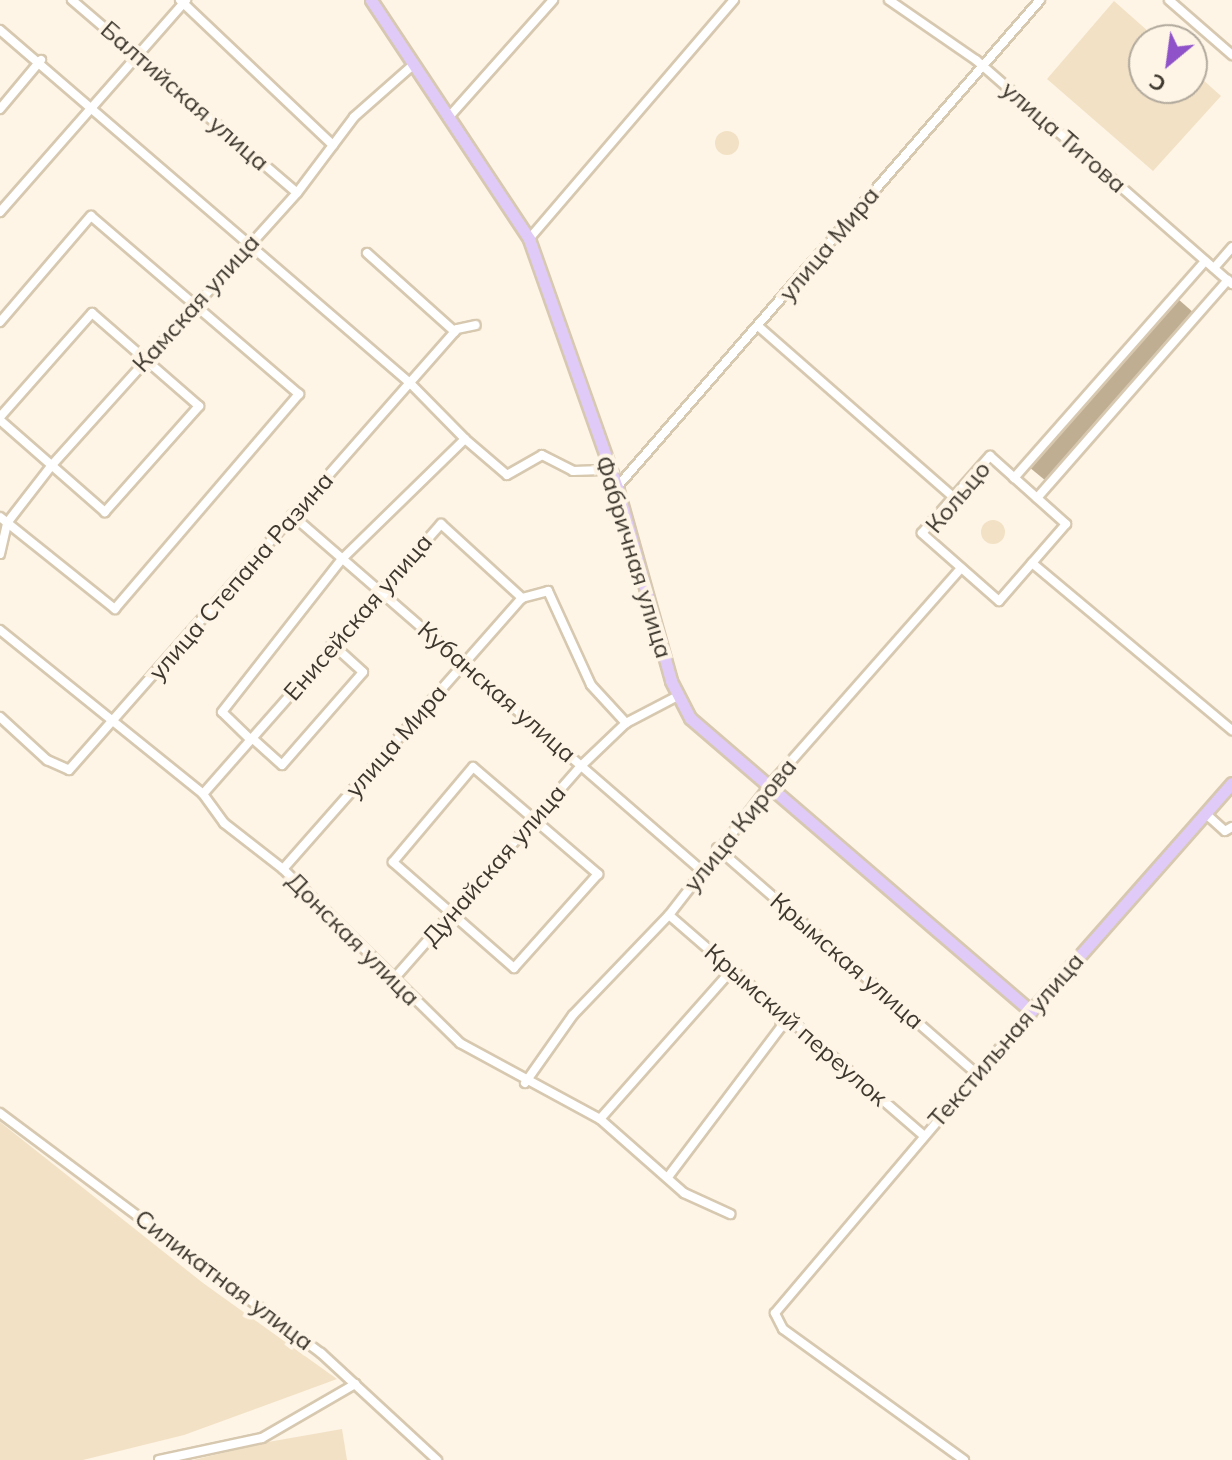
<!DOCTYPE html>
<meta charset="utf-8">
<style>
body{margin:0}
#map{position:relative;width:1232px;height:1460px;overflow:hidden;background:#fef5e6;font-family:Mulish,sans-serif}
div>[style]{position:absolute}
.green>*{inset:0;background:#f2e1c5}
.round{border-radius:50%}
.forest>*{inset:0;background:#c0ae92}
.roads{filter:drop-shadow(2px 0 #d7c8b0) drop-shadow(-2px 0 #d7c8b0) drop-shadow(0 2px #d7c8b0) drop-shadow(0 -2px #d7c8b0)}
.minor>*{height:8px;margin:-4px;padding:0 4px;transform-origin:4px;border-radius:4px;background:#fff}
.major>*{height:11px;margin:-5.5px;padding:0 5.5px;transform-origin:5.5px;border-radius:5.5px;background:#dfcaf8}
span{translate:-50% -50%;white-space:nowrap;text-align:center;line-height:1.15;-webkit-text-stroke:8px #fef5e6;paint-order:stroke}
.street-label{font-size:24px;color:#3d372d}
.north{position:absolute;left:1128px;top:24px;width:80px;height:80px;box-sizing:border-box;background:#fef5e6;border:2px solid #b1a99c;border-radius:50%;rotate:209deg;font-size:22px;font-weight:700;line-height:32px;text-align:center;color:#3d372d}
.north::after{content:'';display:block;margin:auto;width:28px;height:36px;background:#8f52c9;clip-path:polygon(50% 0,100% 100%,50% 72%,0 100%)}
</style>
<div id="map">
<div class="green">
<div style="clip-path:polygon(1114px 1px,1158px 40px,1144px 40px,1144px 88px,1192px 88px,1192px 70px,1221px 96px,1153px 171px,1047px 79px)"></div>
<div class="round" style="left:715px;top:131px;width:24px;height:24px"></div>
<div class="round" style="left:981px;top:520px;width:24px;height:24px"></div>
<div style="clip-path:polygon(0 1122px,203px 1283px,337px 1379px,184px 1435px,83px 1460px,0 1460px)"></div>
<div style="clip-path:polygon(342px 1429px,347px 1460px,193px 1460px,268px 1442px)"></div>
</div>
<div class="forest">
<div style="clip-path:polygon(1178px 299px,1194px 313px,1046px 481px,1029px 467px)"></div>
</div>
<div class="roads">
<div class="minor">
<div style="left:72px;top:0;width:296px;rotate:40.6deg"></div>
<div style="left:180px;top:0;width:211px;rotate:43.5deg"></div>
<div style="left:889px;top:0;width:106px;rotate:34.6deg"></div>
<div style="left:976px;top:60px;width:340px;rotate:41.2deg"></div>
<div style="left:1169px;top:0;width:84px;rotate:41.1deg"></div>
<div style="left:0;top:30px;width:541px;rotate:40.73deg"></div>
<div style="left:410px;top:383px;width:78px;rotate:45.5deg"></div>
<div style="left:0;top:109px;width:64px;rotate:-50.1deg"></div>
<div style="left:448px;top:118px;width:158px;rotate:-48.3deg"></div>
<div style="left:0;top:212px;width:282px;rotate:-48.7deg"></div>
<div style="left:529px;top:239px;width:315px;rotate:-49.4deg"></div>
<div style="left:367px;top:253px;width:118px;rotate:41.9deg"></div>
<div style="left:1214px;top:268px;width:28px;rotate:-49deg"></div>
<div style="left:0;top:322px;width:140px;rotate:-49.4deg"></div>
<div style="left:91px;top:216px;width:274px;rotate:40.6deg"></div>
<div style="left:299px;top:394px;width:283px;rotate:130.6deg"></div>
<div style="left:115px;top:609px;width:147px;rotate:-141.3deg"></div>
<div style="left:759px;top:327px;width:258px;rotate:41.2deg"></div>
<div style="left:0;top:417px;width:139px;rotate:-48.5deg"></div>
<div style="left:92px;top:313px;width:142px;rotate:41deg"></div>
<div style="left:199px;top:406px;width:142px;rotate:131.6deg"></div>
<div style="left:105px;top:512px;width:140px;rotate:-138.8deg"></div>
<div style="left:990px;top:456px;width:102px;rotate:41.8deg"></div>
<div style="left:1066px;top:524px;width:102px;rotate:131deg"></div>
<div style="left:999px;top:601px;width:103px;rotate:-138.6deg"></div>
<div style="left:922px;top:533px;width:103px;rotate:-48.6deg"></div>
<div style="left:1014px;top:478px;width:289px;rotate:-48.6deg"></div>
<div style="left:617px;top:487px;width:645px;rotate:-49.02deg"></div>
<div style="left:1037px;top:498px;width:290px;rotate:-48.8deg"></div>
<div style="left:292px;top:515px;width:542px;rotate:40.96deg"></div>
<div style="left:0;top:554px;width:32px;rotate:-77deg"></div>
<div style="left:7px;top:523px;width:73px;rotate:-52.2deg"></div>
<div style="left:52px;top:465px;width:366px;rotate:-48deg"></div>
<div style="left:297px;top:193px;width:95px;rotate:-53.1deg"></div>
<div style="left:354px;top:117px;width:79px;rotate:-41.4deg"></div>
<div style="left:1032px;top:563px;width:261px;rotate:39.9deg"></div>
<div style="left:0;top:630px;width:261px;rotate:38.9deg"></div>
<div style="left:203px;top:794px;width:36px;rotate:54deg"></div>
<div style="left:224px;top:823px;width:75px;rotate:37.9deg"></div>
<div style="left:283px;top:869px;width:248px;rotate:44.5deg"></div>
<div style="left:460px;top:1043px;width:159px;rotate:28.5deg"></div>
<div style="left:600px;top:1119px;width:112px;rotate:41.4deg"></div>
<div style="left:684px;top:1193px;width:51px;rotate:24.5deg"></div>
<div style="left:0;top:717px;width:64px;rotate:42.5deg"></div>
<div style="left:47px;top:760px;width:24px;rotate:24deg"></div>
<div style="left:69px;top:770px;width:587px;rotate:-48.66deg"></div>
<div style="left:457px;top:329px;width:19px;rotate:-12deg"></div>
<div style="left:252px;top:738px;width:40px;rotate:42deg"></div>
<div style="left:282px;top:765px;width:123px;rotate:-48.9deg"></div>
<div style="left:363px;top:672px;width:42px;rotate:-137.9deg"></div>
<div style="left:251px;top:740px;width:40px;rotate:-136deg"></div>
<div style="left:222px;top:712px;width:194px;rotate:-51.9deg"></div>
<div style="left:342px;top:559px;width:172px;rotate:-44.3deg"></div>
<div style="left:465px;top:439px;width:55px;rotate:40.6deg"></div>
<div style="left:507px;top:475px;width:40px;rotate:-29.7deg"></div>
<div style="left:542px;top:455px;width:35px;rotate:27deg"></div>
<div style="left:573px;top:471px;width:37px;rotate:-2deg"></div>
<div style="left:473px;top:767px;width:165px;rotate:40.6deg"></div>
<div style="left:598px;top:874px;width:126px;rotate:131.8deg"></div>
<div style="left:514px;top:968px;width:161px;rotate:-138.8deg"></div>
<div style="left:393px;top:862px;width:124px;rotate:-49.9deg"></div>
<div style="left:203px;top:794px;width:360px;rotate:-48.6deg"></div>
<div style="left:441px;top:524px;width:110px;rotate:42.4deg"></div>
<div style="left:1206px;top:814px;width:25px;rotate:42deg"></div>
<div style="left:1225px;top:831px;width:8px;rotate:-30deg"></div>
<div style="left:717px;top:848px;width:344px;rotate:41deg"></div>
<div style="left:283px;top:869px;width:361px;rotate:-48.6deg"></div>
<div style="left:522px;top:598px;width:27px;rotate:-15deg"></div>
<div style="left:548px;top:591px;width:103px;rotate:65.4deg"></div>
<div style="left:591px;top:685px;width:52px;rotate:47.4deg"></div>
<div style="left:669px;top:915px;width:337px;rotate:40.9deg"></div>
<div style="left:392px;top:981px;width:286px;rotate:-48.7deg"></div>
<div style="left:581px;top:766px;width:62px;rotate:-43.7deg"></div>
<div style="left:626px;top:723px;width:56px;rotate:-27.5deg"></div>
<div style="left:525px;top:1083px;width:83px;rotate:-54.8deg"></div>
<div style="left:573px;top:1015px;width:139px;rotate:-46.2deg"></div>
<div style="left:669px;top:915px;width:165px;rotate:-52.2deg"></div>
<div style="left:770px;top:785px;width:289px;rotate:-48.6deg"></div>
<div style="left:0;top:1113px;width:401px;rotate:36.8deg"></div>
<div style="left:321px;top:1353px;width:158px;rotate:42.7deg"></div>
<div style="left:600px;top:1119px;width:199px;rotate:-48.5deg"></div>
<div style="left:668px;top:1177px;width:188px;rotate:-53deg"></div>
<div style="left:781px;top:1027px;width:15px;rotate:-94deg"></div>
<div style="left:159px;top:1460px;width:105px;rotate:-12.1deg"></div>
<div style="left:262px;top:1438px;width:108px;rotate:-30.1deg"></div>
<div style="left:964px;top:1460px;width:223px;rotate:-144.1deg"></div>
<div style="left:783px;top:1329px;width:18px;rotate:-117deg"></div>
<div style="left:775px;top:1313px;width:396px;rotate:-49.7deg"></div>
</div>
<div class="major">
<div style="left:371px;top:0;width:287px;rotate:56.5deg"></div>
<div style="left:529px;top:239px;width:263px;rotate:70.5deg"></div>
<div style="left:617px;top:487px;width:201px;rotate:74.4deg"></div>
<div style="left:671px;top:681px;width:42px;rotate:62.8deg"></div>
<div style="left:690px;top:718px;width:450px;rotate:40.7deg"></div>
<div style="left:1031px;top:1011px;width:304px;rotate:-48.6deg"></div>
</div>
</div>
<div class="street-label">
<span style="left:185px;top:96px;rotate:41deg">Балтийская улица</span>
<span style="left:1064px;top:137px;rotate:41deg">улица Титова</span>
<span style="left:829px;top:244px;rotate:-50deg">улица Мира</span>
<span style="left:196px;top:303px;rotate:-48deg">Камская улица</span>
<span style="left:958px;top:497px;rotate:-50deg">Кольцо</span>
<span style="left:634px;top:557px;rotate:73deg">Фабричная улица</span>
<span style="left:241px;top:576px;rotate:-49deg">улица Степана Разина</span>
<span style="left:358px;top:617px;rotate:-49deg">Енисейская улица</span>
<span style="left:497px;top:692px;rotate:41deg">Кубанская улица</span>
<span style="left:396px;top:741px;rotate:-49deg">улица Мира</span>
<span style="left:740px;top:825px;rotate:-51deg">улица Кирова</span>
<span style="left:494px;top:865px;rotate:-49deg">Дунайская улица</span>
<span style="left:353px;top:939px;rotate:45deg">Донская улица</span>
<span style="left:847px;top:961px;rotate:41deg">Крымская улица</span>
<span style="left:796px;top:1025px;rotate:41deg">Крымский переулок</span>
<span style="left:1006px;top:1040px;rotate:-49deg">Текстильная улица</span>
<span style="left:224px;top:1280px;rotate:37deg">Силикатная улица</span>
</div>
<div class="north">С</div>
</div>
